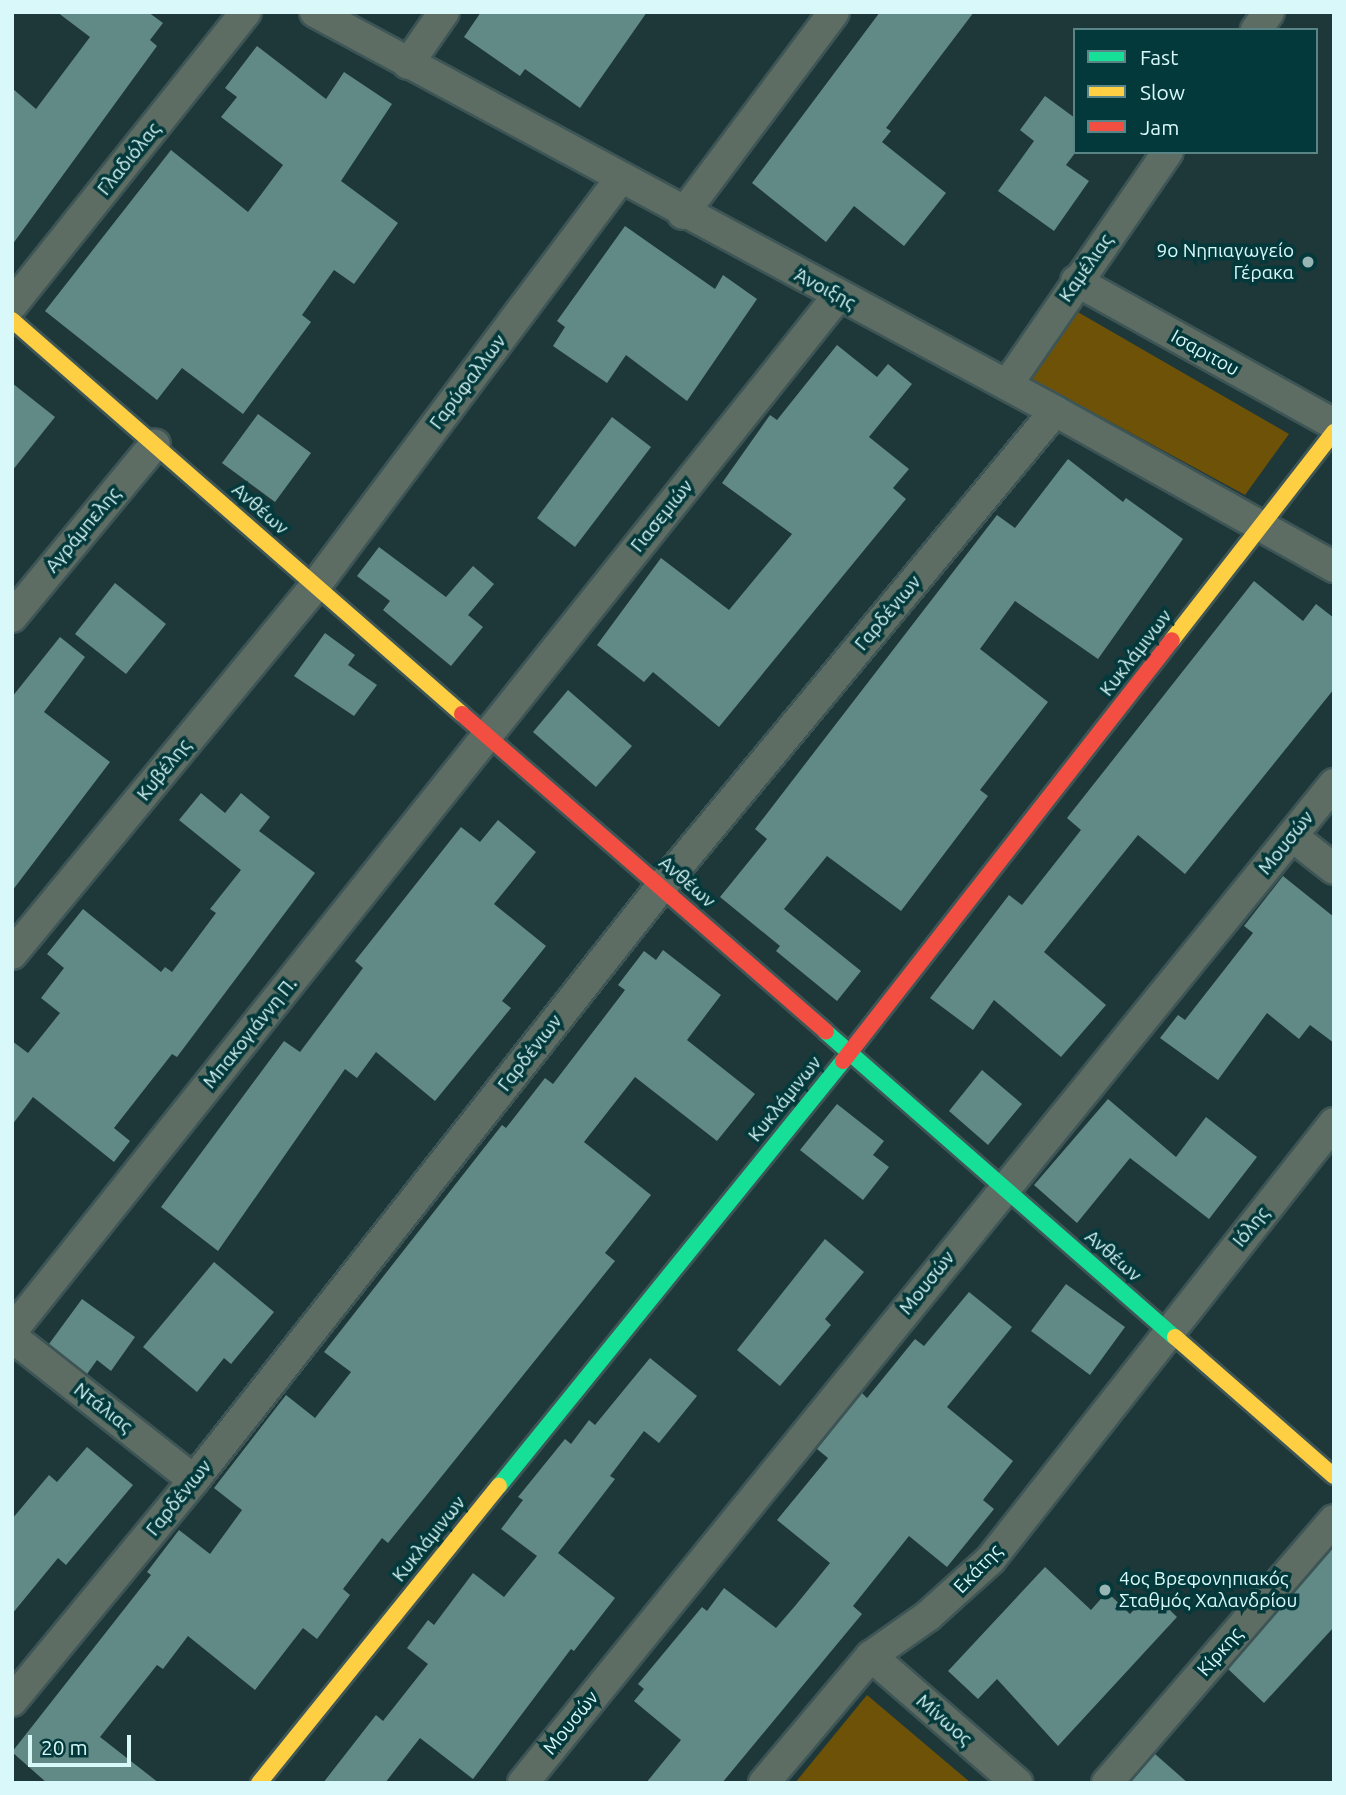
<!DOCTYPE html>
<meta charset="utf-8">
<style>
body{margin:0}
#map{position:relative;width:1346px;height:1795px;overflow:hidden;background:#1e383a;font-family:Ubuntu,sans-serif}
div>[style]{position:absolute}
.green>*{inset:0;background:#6e5208}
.building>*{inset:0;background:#618985}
.roads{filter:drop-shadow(2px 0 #3e5556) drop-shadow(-2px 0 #3e5556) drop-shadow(0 2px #3e5556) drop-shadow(0 -2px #3e5556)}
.street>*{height:30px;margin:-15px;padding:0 15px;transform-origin:15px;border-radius:15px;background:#5d6d63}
.fast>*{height:16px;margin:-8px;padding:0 8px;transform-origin:8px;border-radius:8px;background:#16e098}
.slow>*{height:16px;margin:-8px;padding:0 8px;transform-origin:8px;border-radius:8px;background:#ffcf43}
.jam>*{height:16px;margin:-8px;padding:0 8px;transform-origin:8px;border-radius:8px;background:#f24e42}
.dots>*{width:19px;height:19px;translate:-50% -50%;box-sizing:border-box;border:4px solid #03393b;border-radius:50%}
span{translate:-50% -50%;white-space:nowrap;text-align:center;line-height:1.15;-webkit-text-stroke:7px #03393b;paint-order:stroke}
.street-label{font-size:19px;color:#d9f8f9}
.poi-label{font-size:19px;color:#d9f8f9}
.right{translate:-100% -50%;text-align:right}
.left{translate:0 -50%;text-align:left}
.frame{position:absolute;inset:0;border:14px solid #d9f8f9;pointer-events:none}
.legend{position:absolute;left:1073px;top:28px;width:245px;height:126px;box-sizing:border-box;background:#03393b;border:2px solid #598587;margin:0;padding:9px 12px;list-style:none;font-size:21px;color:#d9f8f9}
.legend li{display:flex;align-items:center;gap:14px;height:35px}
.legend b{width:35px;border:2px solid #598587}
.scale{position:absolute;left:28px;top:1735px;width:103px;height:32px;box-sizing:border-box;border:4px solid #d9f8f9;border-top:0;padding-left:9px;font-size:21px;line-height:24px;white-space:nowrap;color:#d9f8f9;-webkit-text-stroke:5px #03393b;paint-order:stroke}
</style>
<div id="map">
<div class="green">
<div style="clip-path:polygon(1076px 311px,1289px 434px,1245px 495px,1028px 377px)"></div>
<div style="clip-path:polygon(867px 1695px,971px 1783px,795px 1783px)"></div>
</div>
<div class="building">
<div style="clip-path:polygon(57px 12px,148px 12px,163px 23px,150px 40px,157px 46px,12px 245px,12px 88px,36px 109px,90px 37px)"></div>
<div style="clip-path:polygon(481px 12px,647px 12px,580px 108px,525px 69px,520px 76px,464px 37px)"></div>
<div style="clip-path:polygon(880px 12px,974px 12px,886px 128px,891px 131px,882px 142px,946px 193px,904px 246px,854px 206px,826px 242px,752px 183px)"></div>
<div style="clip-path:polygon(257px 46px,326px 99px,344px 72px,392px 104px,341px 181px,398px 223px,354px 284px,334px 270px,302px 315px,311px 322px,243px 414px,182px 368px,157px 400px,45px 311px,171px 150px,248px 212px,283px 165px,221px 117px,237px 97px,225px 88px)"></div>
<div style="clip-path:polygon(1045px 96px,1075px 118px,1075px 153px,1066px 165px,1089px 181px,1054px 231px,998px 191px,1034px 141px,1020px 130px)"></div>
<div style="clip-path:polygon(625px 226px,715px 289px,723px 275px,757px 299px,687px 401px,626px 355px,607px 383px,553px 346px,565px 327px,557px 321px)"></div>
<div style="clip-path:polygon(837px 345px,877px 377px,888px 364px,912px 384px,869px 437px,909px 469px,893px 488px,906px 499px,719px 727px,653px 672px,644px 682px,597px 645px,661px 558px,729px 610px,792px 534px,722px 483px,770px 415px,777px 420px)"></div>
<div style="clip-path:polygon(12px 383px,55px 417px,12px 471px)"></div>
<div style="clip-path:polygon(258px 414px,311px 453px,275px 502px,222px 463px)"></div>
<div style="clip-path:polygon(612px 417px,651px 447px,575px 547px,537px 518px)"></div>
<div style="clip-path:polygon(1068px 459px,1123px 502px,1126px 498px,1183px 539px,1098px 659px,1015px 601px,980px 649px,1048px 702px,980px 790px,988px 796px,901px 911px,827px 856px,784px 909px,861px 971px,837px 1001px,776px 951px,780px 946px,720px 897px,767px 839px,755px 829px,997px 515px,1015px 528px)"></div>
<div style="clip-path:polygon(379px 547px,446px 597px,473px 566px,494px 584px,468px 615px,483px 627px,451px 666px,383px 610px,390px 601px,357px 576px)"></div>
<div style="clip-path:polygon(1254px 581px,1303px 621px,1316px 604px,1334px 618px,1334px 689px,1185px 874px,1138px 835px,1044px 952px,1106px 1005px,1061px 1057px,994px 1000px,973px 1030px,930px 998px,1009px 895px,1022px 905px,1081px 830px,1067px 818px)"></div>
<div style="clip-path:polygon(115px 583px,166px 624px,126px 674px,75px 634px)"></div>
<div style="clip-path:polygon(325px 633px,355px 655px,348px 665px,377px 685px,354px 716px,294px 676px)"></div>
<div style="clip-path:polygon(60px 637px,85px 657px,44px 712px,110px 762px,12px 891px,12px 697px)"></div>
<div style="clip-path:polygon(568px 690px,632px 746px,596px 787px,533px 732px)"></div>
<div style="clip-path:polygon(201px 793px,225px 813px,241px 793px,270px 817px,259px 831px,315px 873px,177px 1057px,172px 1054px,114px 1128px,130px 1141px,114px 1162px,33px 1097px,12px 1125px,12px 1041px,28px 1053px,60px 1013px,41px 998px,64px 968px,47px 954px,83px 909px,161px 972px,165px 967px,172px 972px,216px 913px,210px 909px,241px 870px,179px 820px)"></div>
<div style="clip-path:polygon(498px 820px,536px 852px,494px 904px,546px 946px,502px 1001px,511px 1008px,435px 1101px,376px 1052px,357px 1078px,345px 1069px,218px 1251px,161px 1207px,284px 1041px,300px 1052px,363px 968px,355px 961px,461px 827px,480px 842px)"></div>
<div style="clip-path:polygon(1283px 876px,1334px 917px,1334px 1043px,1310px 1025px,1299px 1039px,1267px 1013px,1218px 1080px,1160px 1038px,1178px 1015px,1185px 1020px,1253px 933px,1244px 926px)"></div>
<div style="clip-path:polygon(663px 950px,721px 995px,687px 1040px,755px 1094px,717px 1141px,635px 1077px,584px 1142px,651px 1195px,605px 1253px,615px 1261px,388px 1543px,382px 1538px,343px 1589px,350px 1595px,317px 1639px,303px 1628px,255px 1690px,188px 1636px,163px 1669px,157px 1665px,100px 1737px,159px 1783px,47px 1783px,12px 1752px,151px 1575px,147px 1572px,179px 1530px,210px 1554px,242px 1510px,214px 1488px,286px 1395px,315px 1418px,351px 1372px,324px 1352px,502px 1125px,506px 1128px,545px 1078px,553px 1084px,625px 990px,618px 985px,644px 951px,656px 960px)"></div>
<div style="clip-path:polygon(982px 1070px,1022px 1104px,988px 1145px,949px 1111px)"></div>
<div style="clip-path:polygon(1108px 1099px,1176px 1157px,1206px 1117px,1257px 1157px,1209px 1219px,1130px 1158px,1077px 1223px,1034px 1185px)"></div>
<div style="clip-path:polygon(837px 1104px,884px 1141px,873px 1155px,889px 1167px,863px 1200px,800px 1150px)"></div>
<div style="clip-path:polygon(825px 1239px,864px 1272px,825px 1319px,831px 1325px,780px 1386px,737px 1350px)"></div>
<div style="clip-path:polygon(214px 1262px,274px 1312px,231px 1364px,224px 1358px,197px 1392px,143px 1347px)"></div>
<div style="clip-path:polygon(1066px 1284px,1125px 1327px,1090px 1375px,1031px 1331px)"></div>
<div style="clip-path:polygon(969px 1292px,1012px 1327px,947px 1407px,1013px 1461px,983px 1500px,994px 1509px,947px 1567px,909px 1536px,853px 1606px,862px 1614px,722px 1783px,646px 1783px,681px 1740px,634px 1701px,644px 1689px,638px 1684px,702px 1607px,707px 1611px,724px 1588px,776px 1628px,795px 1606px,830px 1563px,777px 1520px,828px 1458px,817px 1449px,862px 1393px,867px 1398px,915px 1339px,924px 1346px)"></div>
<div style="clip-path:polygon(82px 1299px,135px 1337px,111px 1371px,97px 1360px,87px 1374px,49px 1344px)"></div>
<div style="clip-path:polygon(650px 1358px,697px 1396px,659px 1443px,644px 1431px,610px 1476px,615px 1479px,558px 1553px,615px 1598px,574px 1651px,571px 1649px,473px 1779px,420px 1738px,385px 1783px,323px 1783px,376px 1715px,383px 1721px,428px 1664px,407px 1648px,428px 1620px,434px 1625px,473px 1573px,504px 1597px,537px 1556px,501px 1529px,523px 1500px,518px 1497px,565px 1439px,571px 1444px,589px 1420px,595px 1425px)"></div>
<div style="clip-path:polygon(87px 1447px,133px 1485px,66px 1565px,58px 1558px,12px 1614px,12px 1519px,49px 1475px,57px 1482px)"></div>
<div style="clip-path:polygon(1334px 1547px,1334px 1627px,1264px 1703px,1228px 1669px)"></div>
<div style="clip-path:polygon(1045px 1567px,1091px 1610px,1107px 1592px,1130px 1614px,1151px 1592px,1177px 1617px,1058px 1746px,997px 1679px,978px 1699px,948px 1671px)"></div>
<div style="clip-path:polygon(1155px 1754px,1188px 1783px,1130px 1783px)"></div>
</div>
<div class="roads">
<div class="street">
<div style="left:315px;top:12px;width:841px;rotate:28.33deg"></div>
<div style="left:1055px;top:411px;width:320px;rotate:29.2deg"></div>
<div style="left:1256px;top:30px;width:22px;rotate:-54deg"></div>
<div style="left:408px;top:64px;width:63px;rotate:-55.3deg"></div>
<div style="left:683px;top:214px;width:252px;rotate:-53.2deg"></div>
<div style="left:1076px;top:281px;width:295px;rotate:29deg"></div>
<div style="left:12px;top:305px;width:375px;rotate:-51.4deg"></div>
<div style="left:1007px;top:385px;width:283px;rotate:-55.4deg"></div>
<div style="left:12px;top:617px;width:224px;rotate:-50.4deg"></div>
<div style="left:1292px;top:836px;width:53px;rotate:38.2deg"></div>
<div style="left:12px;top:954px;width:478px;rotate:-50.5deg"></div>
<div style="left:316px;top:585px;width:507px;rotate:-53.18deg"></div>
<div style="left:12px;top:1331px;width:1324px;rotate:-51.41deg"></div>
<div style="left:12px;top:1337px;width:231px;rotate:38.2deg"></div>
<div style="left:871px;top:1656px;width:194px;rotate:41deg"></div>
<div style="left:12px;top:1701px;width:286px;rotate:-50.5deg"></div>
<div style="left:194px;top:1480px;width:755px;rotate:-51.78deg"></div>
<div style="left:661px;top:887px;width:618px;rotate:-50.38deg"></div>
<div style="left:523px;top:1783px;width:1287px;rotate:-50.93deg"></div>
<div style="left:764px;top:1783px;width:166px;rotate:-49.9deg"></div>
<div style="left:871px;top:1656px;width:70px;rotate:-35.1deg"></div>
<div style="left:928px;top:1616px;width:85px;rotate:-42.1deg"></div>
<div style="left:991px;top:1559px;width:555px;rotate:-51.81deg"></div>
<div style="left:1107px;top:1783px;width:347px;rotate:-49.2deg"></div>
</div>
<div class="fast">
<div style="left:826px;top:1032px;width:463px;rotate:41.2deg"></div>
<div style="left:499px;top:1486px;width:547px;rotate:-51.01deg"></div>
</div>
<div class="slow">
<div style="left:12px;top:320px;width:598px;rotate:41.2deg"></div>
<div style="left:1172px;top:640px;width:264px;rotate:-52.1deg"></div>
<div style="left:1175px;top:1337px;width:211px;rotate:41.2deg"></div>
<div style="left:259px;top:1783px;width:382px;rotate:-51.1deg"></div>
</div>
<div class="jam">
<div style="left:462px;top:714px;width:483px;rotate:41.1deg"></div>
<div style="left:843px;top:1061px;width:534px;rotate:-51.99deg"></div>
</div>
</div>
<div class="dots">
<div style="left:1308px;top:262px;background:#98b5b6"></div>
<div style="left:1105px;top:1590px;background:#98b5b6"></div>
</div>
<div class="street-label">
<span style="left:129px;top:159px;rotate:-51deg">Γλαδιόλας</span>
<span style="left:1086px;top:268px;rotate:-55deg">Καμέλιας</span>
<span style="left:825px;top:289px;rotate:28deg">Άνοιξης</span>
<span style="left:1205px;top:353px;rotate:29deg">Ισαριτου</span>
<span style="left:468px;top:382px;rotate:-53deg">Γαρύφαλλων</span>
<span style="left:260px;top:509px;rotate:41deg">Ανθέων</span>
<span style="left:662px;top:516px;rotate:-51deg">Γιασεμιών</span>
<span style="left:83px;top:530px;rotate:-50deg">Αγράμπελης</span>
<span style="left:888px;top:613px;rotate:-50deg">Γαρδένιων</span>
<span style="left:1136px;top:653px;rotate:-52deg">Κυκλάμινων</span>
<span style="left:164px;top:770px;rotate:-51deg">Κυβέλης</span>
<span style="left:1286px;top:843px;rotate:-51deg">Μουσών</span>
<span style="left:687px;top:882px;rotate:41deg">Ανθέων</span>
<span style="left:250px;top:1033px;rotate:-51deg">Μπακογιάννη Π.</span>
<span style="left:530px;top:1053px;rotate:-52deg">Γαρδένιων</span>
<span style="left:785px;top:1099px;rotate:-51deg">Κυκλάμινων</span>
<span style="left:1251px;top:1227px;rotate:-51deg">Ιόλης</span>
<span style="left:1113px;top:1256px;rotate:41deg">Ανθέων</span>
<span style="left:927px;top:1283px;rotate:-51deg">Μουσών</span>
<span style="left:103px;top:1408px;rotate:38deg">Ντάλιας</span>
<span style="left:179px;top:1498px;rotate:-51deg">Γαρδένιων</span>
<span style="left:429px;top:1539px;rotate:-51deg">Κυκλάμινων</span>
<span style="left:978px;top:1569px;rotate:-46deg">Εκάτης</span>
<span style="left:1220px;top:1652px;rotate:-49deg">Κίρκης</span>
<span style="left:944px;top:1720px;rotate:41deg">Μίνωος</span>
<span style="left:571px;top:1723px;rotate:-51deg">Μουσών</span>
</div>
<div class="poi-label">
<span class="right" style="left:1294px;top:262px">9ο Νηπιαγωγείο<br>Γέρακα</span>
<span class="left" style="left:1119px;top:1590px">4ος Βρεφονηπιακός<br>Σταθμός Χαλανδρίου</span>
</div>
<div class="frame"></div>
<ul class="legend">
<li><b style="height:9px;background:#16e098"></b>Fast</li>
<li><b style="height:9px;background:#ffcf43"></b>Slow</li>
<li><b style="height:9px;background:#f24e42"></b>Jam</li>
</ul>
<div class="scale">20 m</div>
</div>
